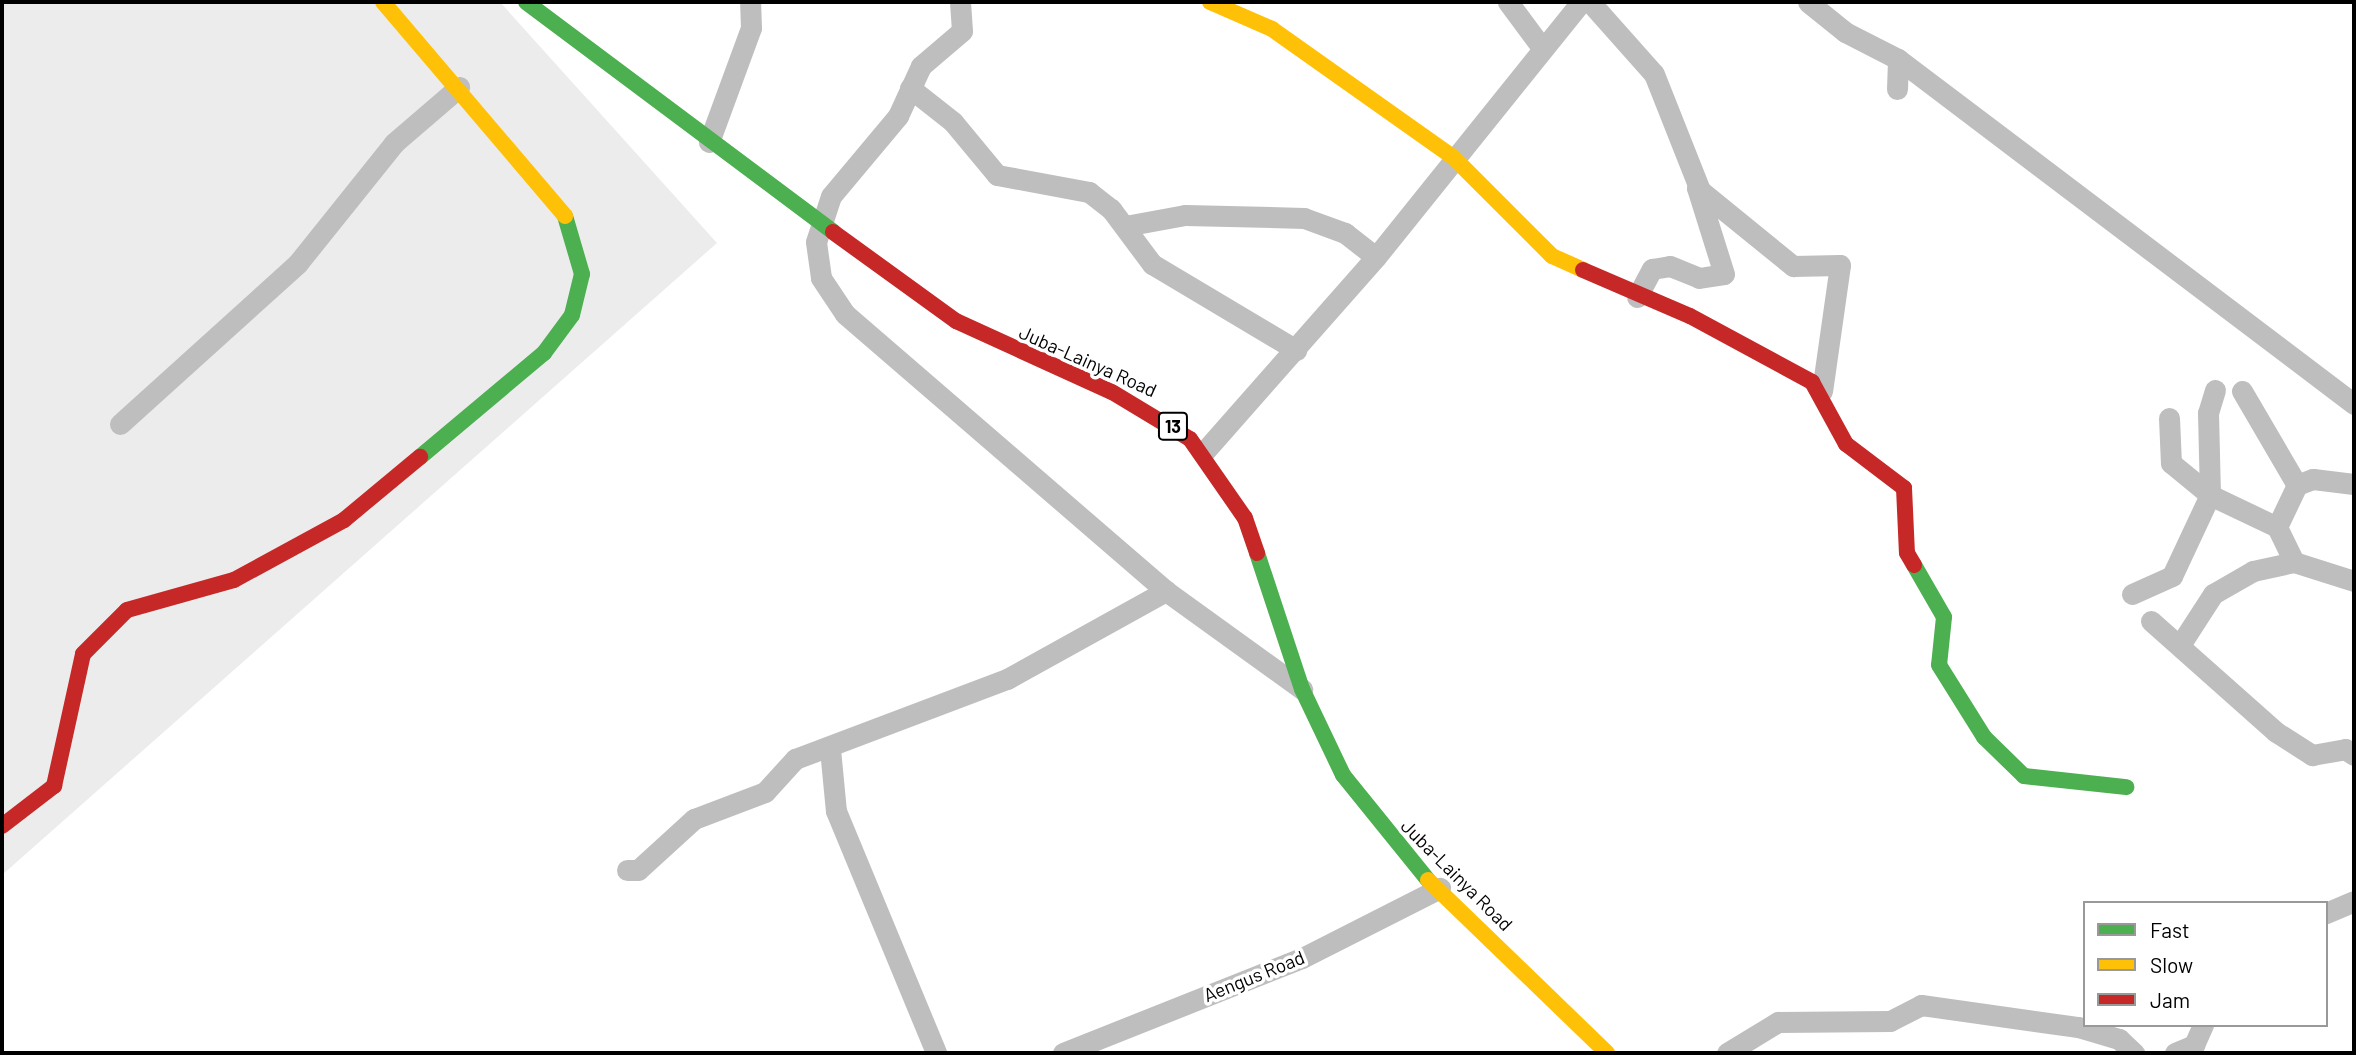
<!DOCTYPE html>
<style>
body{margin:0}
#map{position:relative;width:2356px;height:1055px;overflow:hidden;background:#fff;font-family:Barlow,sans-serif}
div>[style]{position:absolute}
.green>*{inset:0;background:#ececec}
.street>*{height:21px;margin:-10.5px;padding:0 10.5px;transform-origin:10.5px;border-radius:10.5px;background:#bebebe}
.fast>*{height:16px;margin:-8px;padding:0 8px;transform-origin:8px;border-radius:8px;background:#4caf50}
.slow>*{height:16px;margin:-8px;padding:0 8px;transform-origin:8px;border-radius:8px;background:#ffc107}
.jam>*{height:16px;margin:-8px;padding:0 8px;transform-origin:8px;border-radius:8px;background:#c62828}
span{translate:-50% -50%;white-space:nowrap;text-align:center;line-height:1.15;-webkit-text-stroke:7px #fff;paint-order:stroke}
.shield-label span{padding:2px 5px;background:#fff;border:2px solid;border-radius:5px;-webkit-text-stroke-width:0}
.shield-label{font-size:18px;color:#000;font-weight:700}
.street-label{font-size:19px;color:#000}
.frame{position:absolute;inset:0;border:4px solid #000;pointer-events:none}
.legend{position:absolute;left:2083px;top:901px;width:245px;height:126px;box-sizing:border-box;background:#fff;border:2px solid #999;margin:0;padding:9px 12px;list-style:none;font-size:21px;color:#000}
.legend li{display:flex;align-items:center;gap:14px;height:35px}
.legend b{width:35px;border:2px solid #999}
</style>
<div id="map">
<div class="green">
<div style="clip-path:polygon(2px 2px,500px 2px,717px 243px,2px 875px)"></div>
</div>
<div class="street">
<div style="left:960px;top:2px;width:29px;rotate:86deg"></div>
<div style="left:962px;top:31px;width:54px;rotate:139.5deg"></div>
<div style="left:921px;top:66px;width:55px;rotate:114.7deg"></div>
<div style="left:898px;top:116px;width:104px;rotate:129.9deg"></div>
<div style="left:831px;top:196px;width:48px;rotate:108.1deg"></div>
<div style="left:816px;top:242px;width:36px;rotate:82deg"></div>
<div style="left:821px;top:278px;width:43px;rotate:56.3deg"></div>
<div style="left:845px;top:314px;width:424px;rotate:40.8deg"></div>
<div style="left:1166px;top:591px;width:168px;rotate:35.8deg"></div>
<div style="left:1508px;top:2px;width:57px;rotate:53.5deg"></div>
<div style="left:1590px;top:2px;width:96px;rotate:48.4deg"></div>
<div style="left:1654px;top:74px;width:133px;rotate:68.4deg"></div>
<div style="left:1808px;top:2px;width:48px;rotate:39deg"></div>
<div style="left:1845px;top:32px;width:59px;rotate:27deg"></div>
<div style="left:1898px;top:59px;width:572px;rotate:37.11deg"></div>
<div style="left:910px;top:88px;width:55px;rotate:38.3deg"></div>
<div style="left:953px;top:122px;width:69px;rotate:50.3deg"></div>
<div style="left:997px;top:175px;width:94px;rotate:10.5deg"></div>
<div style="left:1089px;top:192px;width:28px;rotate:38deg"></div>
<div style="left:1111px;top:209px;width:69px;rotate:53.3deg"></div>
<div style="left:1152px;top:264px;width:168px;rotate:30.8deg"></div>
<div style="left:1897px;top:89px;width:30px;rotate:-88deg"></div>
<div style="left:709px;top:142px;width:121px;rotate:-69.8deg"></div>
<div style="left:751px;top:28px;width:26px;rotate:-92deg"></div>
<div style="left:1697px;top:188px;width:124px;rotate:39.1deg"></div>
<div style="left:1793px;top:266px;width:47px;rotate:-1.2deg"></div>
<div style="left:1840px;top:265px;width:127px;rotate:98.1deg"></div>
<div style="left:1125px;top:226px;width:61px;rotate:-10.4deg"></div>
<div style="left:1185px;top:215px;width:119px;rotate:1.4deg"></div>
<div style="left:1304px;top:218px;width:44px;rotate:20.1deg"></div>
<div style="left:1345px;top:233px;width:39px;rotate:38deg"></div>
<div style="left:1637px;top:297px;width:32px;rotate:-62deg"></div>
<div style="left:1652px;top:269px;width:18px;rotate:-9deg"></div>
<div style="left:1670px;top:266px;width:31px;rotate:22deg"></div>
<div style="left:1699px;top:278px;width:25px;rotate:-9deg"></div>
<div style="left:1724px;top:274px;width:90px;rotate:-107.4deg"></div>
<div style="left:2242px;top:391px;width:109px;rotate:59.7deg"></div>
<div style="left:2297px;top:485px;width:47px;rotate:115.5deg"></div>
<div style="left:2169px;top:418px;width:45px;rotate:87.5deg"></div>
<div style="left:2171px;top:463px;width:50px;rotate:39.4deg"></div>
<div style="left:2210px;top:495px;width:74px;rotate:25.5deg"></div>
<div style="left:2277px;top:527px;width:39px;rotate:64deg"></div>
<div style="left:120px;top:424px;width:240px;rotate:-42.1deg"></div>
<div style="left:298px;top:263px;width:154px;rotate:-51.3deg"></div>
<div style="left:394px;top:143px;width:86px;rotate:-40.7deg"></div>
<div style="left:1204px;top:452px;width:260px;rotate:-48.6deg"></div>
<div style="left:1376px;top:257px;width:327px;rotate:-51.2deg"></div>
<div style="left:2297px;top:485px;width:17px;rotate:-21deg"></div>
<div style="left:2313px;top:479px;width:41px;rotate:7deg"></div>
<div style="left:2132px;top:594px;width:44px;rotate:-24.2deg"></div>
<div style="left:2172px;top:576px;width:89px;rotate:-64.9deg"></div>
<div style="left:2210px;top:495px;width:82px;rotate:-91.4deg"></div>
<div style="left:2208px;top:413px;width:24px;rotate:-73deg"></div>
<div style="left:2151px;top:621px;width:167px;rotate:41.6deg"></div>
<div style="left:2276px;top:732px;width:43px;rotate:32.6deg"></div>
<div style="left:2312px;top:755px;width:34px;rotate:-10deg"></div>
<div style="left:2345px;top:749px;width:11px;rotate:34deg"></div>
<div style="left:2182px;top:642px;width:57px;rotate:-57.1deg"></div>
<div style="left:2213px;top:594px;width:46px;rotate:-29.9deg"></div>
<div style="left:2253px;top:571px;width:42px;rotate:-12.4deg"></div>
<div style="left:2294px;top:562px;width:63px;rotate:17.6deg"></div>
<div style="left:830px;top:749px;width:62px;rotate:84.5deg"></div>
<div style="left:836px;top:811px;width:262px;rotate:67.5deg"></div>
<div style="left:627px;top:870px;width:11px"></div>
<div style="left:638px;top:870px;width:76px;rotate:-42.3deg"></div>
<div style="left:694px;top:819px;width:76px;rotate:-20.8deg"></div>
<div style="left:765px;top:792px;width:45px;rotate:-47.7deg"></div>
<div style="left:795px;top:759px;width:227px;rotate:-20.7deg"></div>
<div style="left:1007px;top:679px;width:182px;rotate:-29deg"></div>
<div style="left:2326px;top:913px;width:30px;rotate:-23deg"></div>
<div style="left:1063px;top:1053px;width:257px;rotate:-21.7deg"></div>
<div style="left:1302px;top:958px;width:155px;rotate:-26.9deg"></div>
<div style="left:1727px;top:1053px;width:60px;rotate:-31.3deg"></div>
<div style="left:1778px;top:1022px;width:112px;rotate:-0.5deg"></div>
<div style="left:1890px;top:1021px;width:35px;rotate:-27deg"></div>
<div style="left:1921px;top:1005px;width:159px;rotate:8deg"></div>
<div style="left:2078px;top:1027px;width:43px;rotate:16.3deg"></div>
<div style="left:2119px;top:1039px;width:21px;rotate:43deg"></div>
<div style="left:2175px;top:1053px;width:21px;rotate:-23deg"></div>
<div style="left:2194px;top:1045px;width:22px;rotate:-66deg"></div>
</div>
<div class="fast">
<div style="left:526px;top:2px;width:384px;rotate:36.8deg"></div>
<div style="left:420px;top:457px;width:162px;rotate:-40deg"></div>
<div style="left:544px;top:353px;width:47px;rotate:-53.6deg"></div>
<div style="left:572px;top:315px;width:42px;rotate:-76.3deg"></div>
<div style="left:582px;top:274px;width:60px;rotate:-106.3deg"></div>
<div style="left:1257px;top:553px;width:143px;rotate:71.7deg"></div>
<div style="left:1302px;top:689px;width:95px;rotate:64.5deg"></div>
<div style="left:1343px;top:775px;width:135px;rotate:51deg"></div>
<div style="left:1914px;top:565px;width:60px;rotate:60deg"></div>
<div style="left:1944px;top:617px;width:48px;rotate:95.9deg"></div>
<div style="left:1939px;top:665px;width:85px;rotate:58deg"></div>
<div style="left:1984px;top:737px;width:56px;rotate:44.3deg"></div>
<div style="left:2024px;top:776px;width:103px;rotate:6.2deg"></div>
</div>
<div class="slow">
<div style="left:383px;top:2px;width:281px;rotate:49.6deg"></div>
<div style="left:1210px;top:2px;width:68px;rotate:23.5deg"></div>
<div style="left:1272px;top:29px;width:222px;rotate:35.3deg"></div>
<div style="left:1453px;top:157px;width:140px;rotate:45deg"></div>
<div style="left:1552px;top:256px;width:34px;rotate:24deg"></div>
<div style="left:1428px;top:880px;width:249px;rotate:44deg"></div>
</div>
<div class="jam">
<div style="left:833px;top:232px;width:152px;rotate:35.9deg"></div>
<div style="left:956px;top:321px;width:171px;rotate:24.5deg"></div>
<div style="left:1112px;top:392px;width:91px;rotate:31.1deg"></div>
<div style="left:1190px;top:439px;width:96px;rotate:55.2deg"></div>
<div style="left:1245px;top:518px;width:37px;rotate:71deg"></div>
<div style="left:1583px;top:270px;width:116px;rotate:23.3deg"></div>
<div style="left:1690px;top:316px;width:139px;rotate:28.4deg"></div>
<div style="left:1812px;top:382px;width:71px;rotate:61.3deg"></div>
<div style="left:1846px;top:444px;width:73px;rotate:37.2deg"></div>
<div style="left:1904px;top:488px;width:65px;rotate:87.4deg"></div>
<div style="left:1907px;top:553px;width:14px;rotate:60deg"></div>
<div style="left:2px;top:826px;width:66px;rotate:-37.6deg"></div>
<div style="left:54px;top:786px;width:135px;rotate:-77.6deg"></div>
<div style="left:83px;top:654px;width:62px;rotate:-45deg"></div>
<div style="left:127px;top:610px;width:111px;rotate:-15.7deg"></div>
<div style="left:234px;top:580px;width:125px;rotate:-28.6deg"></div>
<div style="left:344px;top:520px;width:99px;rotate:-39.7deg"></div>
</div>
<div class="shield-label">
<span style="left:1173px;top:426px">13</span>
</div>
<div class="street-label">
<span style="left:1088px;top:361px;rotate:24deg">Juba-Lainya Road</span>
<span style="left:1457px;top:875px;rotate:45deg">Juba-Lainya Road</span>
<span style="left:1254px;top:976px;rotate:-22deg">Aengus Road</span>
</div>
<div class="frame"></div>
<ul class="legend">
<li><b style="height:9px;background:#4caf50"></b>Fast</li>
<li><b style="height:9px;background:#ffc107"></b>Slow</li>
<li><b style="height:9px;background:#c62828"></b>Jam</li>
</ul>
</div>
